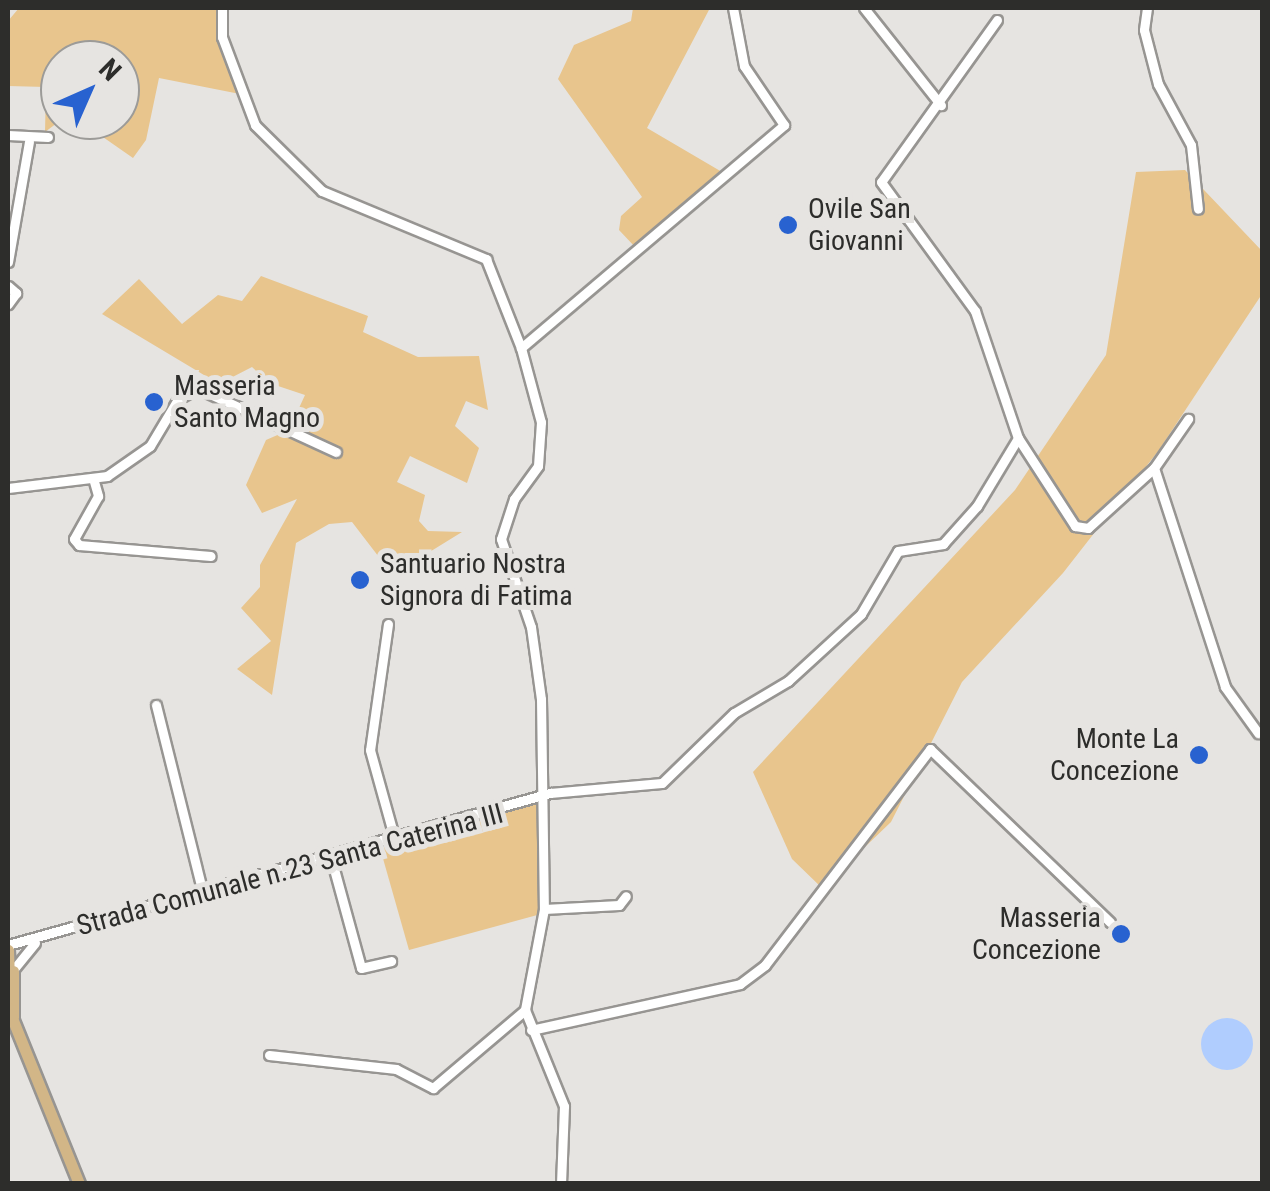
<!DOCTYPE html>
<style>
body{margin:0}
#map{position:relative;width:1270px;height:1191px;overflow:hidden;background:#e6e4e1;font-family:"Roboto Condensed",sans-serif}
div>[style]{position:absolute}
.green>*{inset:0;background:#e8c58d}
.water>*{inset:0;background:#b0cdfe}
.round{border-radius:50%}
.roads{filter:drop-shadow(2px 0 #979592) drop-shadow(-2px 0 #979592) drop-shadow(0 2px #979592) drop-shadow(0 -2px #979592)}
.minor>*{height:9px;margin:-4.5px;padding:0 4.5px;transform-origin:4.5px;border-radius:4.5px;background:#fff}
.major>*{height:11px;margin:-5.5px;padding:0 5.5px;transform-origin:5.5px;border-radius:5.5px;background:#d2b687}
.dots>*{width:28px;height:28px;translate:-50% -50%;box-sizing:border-box;border:5px solid #e6e4e1;border-radius:50%}
span{translate:-50% -50%;white-space:nowrap;text-align:center;line-height:1.15;-webkit-text-stroke:10px #e6e4e1;paint-order:stroke}
.poi-label{font-size:28px;color:#2d2d2b}
.left{translate:0 -50%;text-align:left}
.right{translate:-100% -50%;text-align:right}
.street-label{font-size:28px;color:#2d2d2b}
.frame{position:absolute;inset:0;border:10px solid #2d2d2b;pointer-events:none}
.north{position:absolute;left:40px;top:40px;width:100px;height:100px;box-sizing:border-box;background:#e6e4e1;border:2px solid #9c9b98;border-radius:50%;rotate:45deg;font-size:28px;font-weight:700;line-height:40px;text-align:center;color:#2d2d2b}
.north::after{content:'';display:block;margin:auto;width:35px;height:45px;background:#2862d0;clip-path:polygon(50% 0,100% 100%,50% 72%,0 100%)}
</style>
<div id="map">
<div class="green">
<div style="clip-path:polygon(19px 8px,218px 8px,240px 94px,159px 78px,146px 140px,133px 158px,100px 135px,100px 120px,120px 120px,120px 60px,60px 60px,61px 120px,45px 132px,46px 87px,8px 86px,8px 21px)"></div>
<div style="clip-path:polygon(633px 8px,710px 8px,647px 128px,722px 172px,636px 248px,619px 230px,621px 216px,642px 197px,558px 79px,574px 45px,631px 21px)"></div>
<div style="clip-path:polygon(1185px 170px,1262px 251px,1262px 294px,1159px 450px,1063px 573px,962px 682px,891px 822px,822px 888px,792px 859px,753px 772px,1015px 490px,1106px 355px,1136px 172px)"></div>
<div style="clip-path:polygon(261px 276px,368px 316px,363px 332px,418px 357px,479px 356px,488px 410px,466px 401px,455px 426px,479px 448px,467px 483px,410px 456px,397px 482px,425px 495px,419px 521px,428px 531px,462px 532px,402px 569px,385px 565px,352px 522px,329px 524px,296px 543px,272px 695px,237px 669px,271px 641px,241px 608px,260px 587px,260px 565px,297px 499px,262px 513px,246px 485px,266px 440px,289px 430px,305px 395px,269px 383px,252px 367px,219px 384px,102px 314px,139px 279px,182px 324px,218px 295px,242px 301px)"></div>
<div style="clip-path:polygon(538px 801px,541px 914px,409px 950px,380px 848px)"></div>
</div>
<div class="water">
<div class="round" style="left:1201px;top:1018px;width:52px;height:52px"></div>
</div>
<div class="roads">
<div class="minor">
<div style="left:222px;top:8px;width:29px;rotate:90deg"></div>
<div style="left:222px;top:37px;width:94px;rotate:69.4deg"></div>
<div style="left:255px;top:125px;width:94px;rotate:44.6deg"></div>
<div style="left:322px;top:191px;width:178px;rotate:22.5deg"></div>
<div style="left:486px;top:259px;width:96px;rotate:68.5deg"></div>
<div style="left:521px;top:348px;width:77px;rotate:74.9deg"></div>
<div style="left:541px;top:422px;width:44px;rotate:93.9deg"></div>
<div style="left:538px;top:466px;width:41px;rotate:126deg"></div>
<div style="left:514px;top:499px;width:42px;rotate:108deg"></div>
<div style="left:501px;top:539px;width:93px;rotate:71.2deg"></div>
<div style="left:531px;top:627px;width:73px;rotate:82.1deg"></div>
<div style="left:541px;top:699px;width:210px;rotate:89.2deg"></div>
<div style="left:544px;top:909px;width:103px;rotate:100.7deg"></div>
<div style="left:525px;top:1010px;width:104px;rotate:67.9deg"></div>
<div style="left:564px;top:1106px;width:78px;rotate:92.2deg"></div>
<div style="left:864px;top:8px;width:124px;rotate:51.6deg"></div>
<div style="left:1147px;top:8px;width:22px;rotate:98deg"></div>
<div style="left:1144px;top:30px;width:56px;rotate:75.5deg"></div>
<div style="left:1158px;top:84px;width:69px;rotate:61.6deg"></div>
<div style="left:1191px;top:145px;width:64px;rotate:83.8deg"></div>
<div style="left:997px;top:20px;width:199px;rotate:125.6deg"></div>
<div style="left:881px;top:182px;width:160px;rotate:53.9deg"></div>
<div style="left:975px;top:311px;width:134px;rotate:71.3deg"></div>
<div style="left:1018px;top:438px;width:105px;rotate:57.1deg"></div>
<div style="left:1075px;top:526px;width:13px;rotate:9deg"></div>
<div style="left:1088px;top:528px;width:89px;rotate:-42.3deg"></div>
<div style="left:1154px;top:468px;width:230px;rotate:72deg"></div>
<div style="left:1225px;top:687px;width:57px;rotate:54.3deg"></div>
<div style="left:8px;top:135px;width:40px;rotate:2.9deg"></div>
<div style="left:8px;top:262px;width:122px;rotate:-80.1deg"></div>
<div style="left:8px;top:286px;width:11px;rotate:41deg"></div>
<div style="left:16px;top:293px;width:14px;rotate:126deg"></div>
<div style="left:521px;top:348px;width:345px;rotate:-40.3deg"></div>
<div style="left:784px;top:125px;width:71px;rotate:-124.1deg"></div>
<div style="left:744px;top:66px;width:59px;rotate:-100.7deg"></div>
<div style="left:1154px;top:468px;width:60px;rotate:-55.2deg"></div>
<div style="left:93px;top:478px;width:19px;rotate:74deg"></div>
<div style="left:98px;top:496px;width:49px;rotate:119.2deg"></div>
<div style="left:74px;top:539px;width:8px;rotate:50deg"></div>
<div style="left:79px;top:545px;width:132px;rotate:4.8deg"></div>
<div style="left:8px;top:488px;width:100px;rotate:-6.9deg"></div>
<div style="left:107px;top:476px;width:52px;rotate:-34.9deg"></div>
<div style="left:150px;top:446px;width:55px;rotate:-59.2deg"></div>
<div style="left:178px;top:399px;width:22px;rotate:-30deg"></div>
<div style="left:197px;top:388px;width:153px;rotate:24.7deg"></div>
<div style="left:388px;top:624px;width:127px;rotate:98.1deg"></div>
<div style="left:370px;top:750px;width:93px;rotate:74.5deg"></div>
<div style="left:156px;top:705px;width:194px;rotate:76deg"></div>
<div style="left:331px;top:858px;width:114px;rotate:74.7deg"></div>
<div style="left:361px;top:968px;width:31px;rotate:-13deg"></div>
<div style="left:544px;top:909px;width:75px;rotate:-3.1deg"></div>
<div style="left:619px;top:905px;width:11px;rotate:-52deg"></div>
<div style="left:8px;top:945px;width:563px;rotate:-15.67deg"></div>
<div style="left:550px;top:793px;width:112px;rotate:-5.1deg"></div>
<div style="left:662px;top:783px;width:100px;rotate:-44.2deg"></div>
<div style="left:734px;top:713px;width:63px;rotate:-30.7deg"></div>
<div style="left:788px;top:681px;width:99px;rotate:-42.5deg"></div>
<div style="left:861px;top:614px;width:73px;rotate:-59.6deg"></div>
<div style="left:898px;top:551px;width:46px;rotate:-8.8deg"></div>
<div style="left:943px;top:544px;width:51px;rotate:-48.2deg"></div>
<div style="left:977px;top:506px;width:79px;rotate:-58.9deg"></div>
<div style="left:13px;top:970px;width:35px;rotate:-51deg"></div>
<div style="left:531px;top:1030px;width:214px;rotate:-12.4deg"></div>
<div style="left:740px;top:984px;width:31px;rotate:-37deg"></div>
<div style="left:765px;top:965px;width:272px;rotate:-52.6deg"></div>
<div style="left:930px;top:749px;width:250px;rotate:43.9deg"></div>
<div style="left:269px;top:1055px;width:128px;rotate:6.3deg"></div>
<div style="left:396px;top:1069px;width:42px;rotate:27.2deg"></div>
<div style="left:433px;top:1088px;width:121px;rotate:-40.3deg"></div>
</div>
<div class="major">
<div style="left:8px;top:950px;width:27px;rotate:88deg"></div>
<div style="left:13px;top:971px;width:46px;rotate:90deg"></div>
<div style="left:8px;top:1008px;width:190px;rotate:68deg"></div>
</div>
</div>
<div class="dots">
<div style="left:788px;top:225px;background:#2862d0"></div>
<div style="left:154px;top:402px;background:#2862d0"></div>
<div style="left:360px;top:580px;background:#2862d0"></div>
<div style="left:1199px;top:755px;background:#2862d0"></div>
<div style="left:1121px;top:934px;background:#2862d0"></div>
</div>
<div class="poi-label">
<span class="left" style="left:808px;top:225px">Ovile San<br>Giovanni</span>
<span class="left" style="left:174px;top:402px">Masseria<br>Santo Magno</span>
<span class="left" style="left:380px;top:580px">Santuario Nostra<br>Signora di Fatima</span>
<span class="right" style="left:1179px;top:755px">Monte La<br>Concezione</span>
<span class="right" style="left:1101px;top:934px">Masseria<br>Concezione</span>
</div>
<div class="street-label">
<span style="left:290px;top:870px;rotate:-15deg">Strada Comunale n.23 Santa Caterina III</span>
</div>
<div class="frame"></div>
<div class="north">N</div>
</div>
